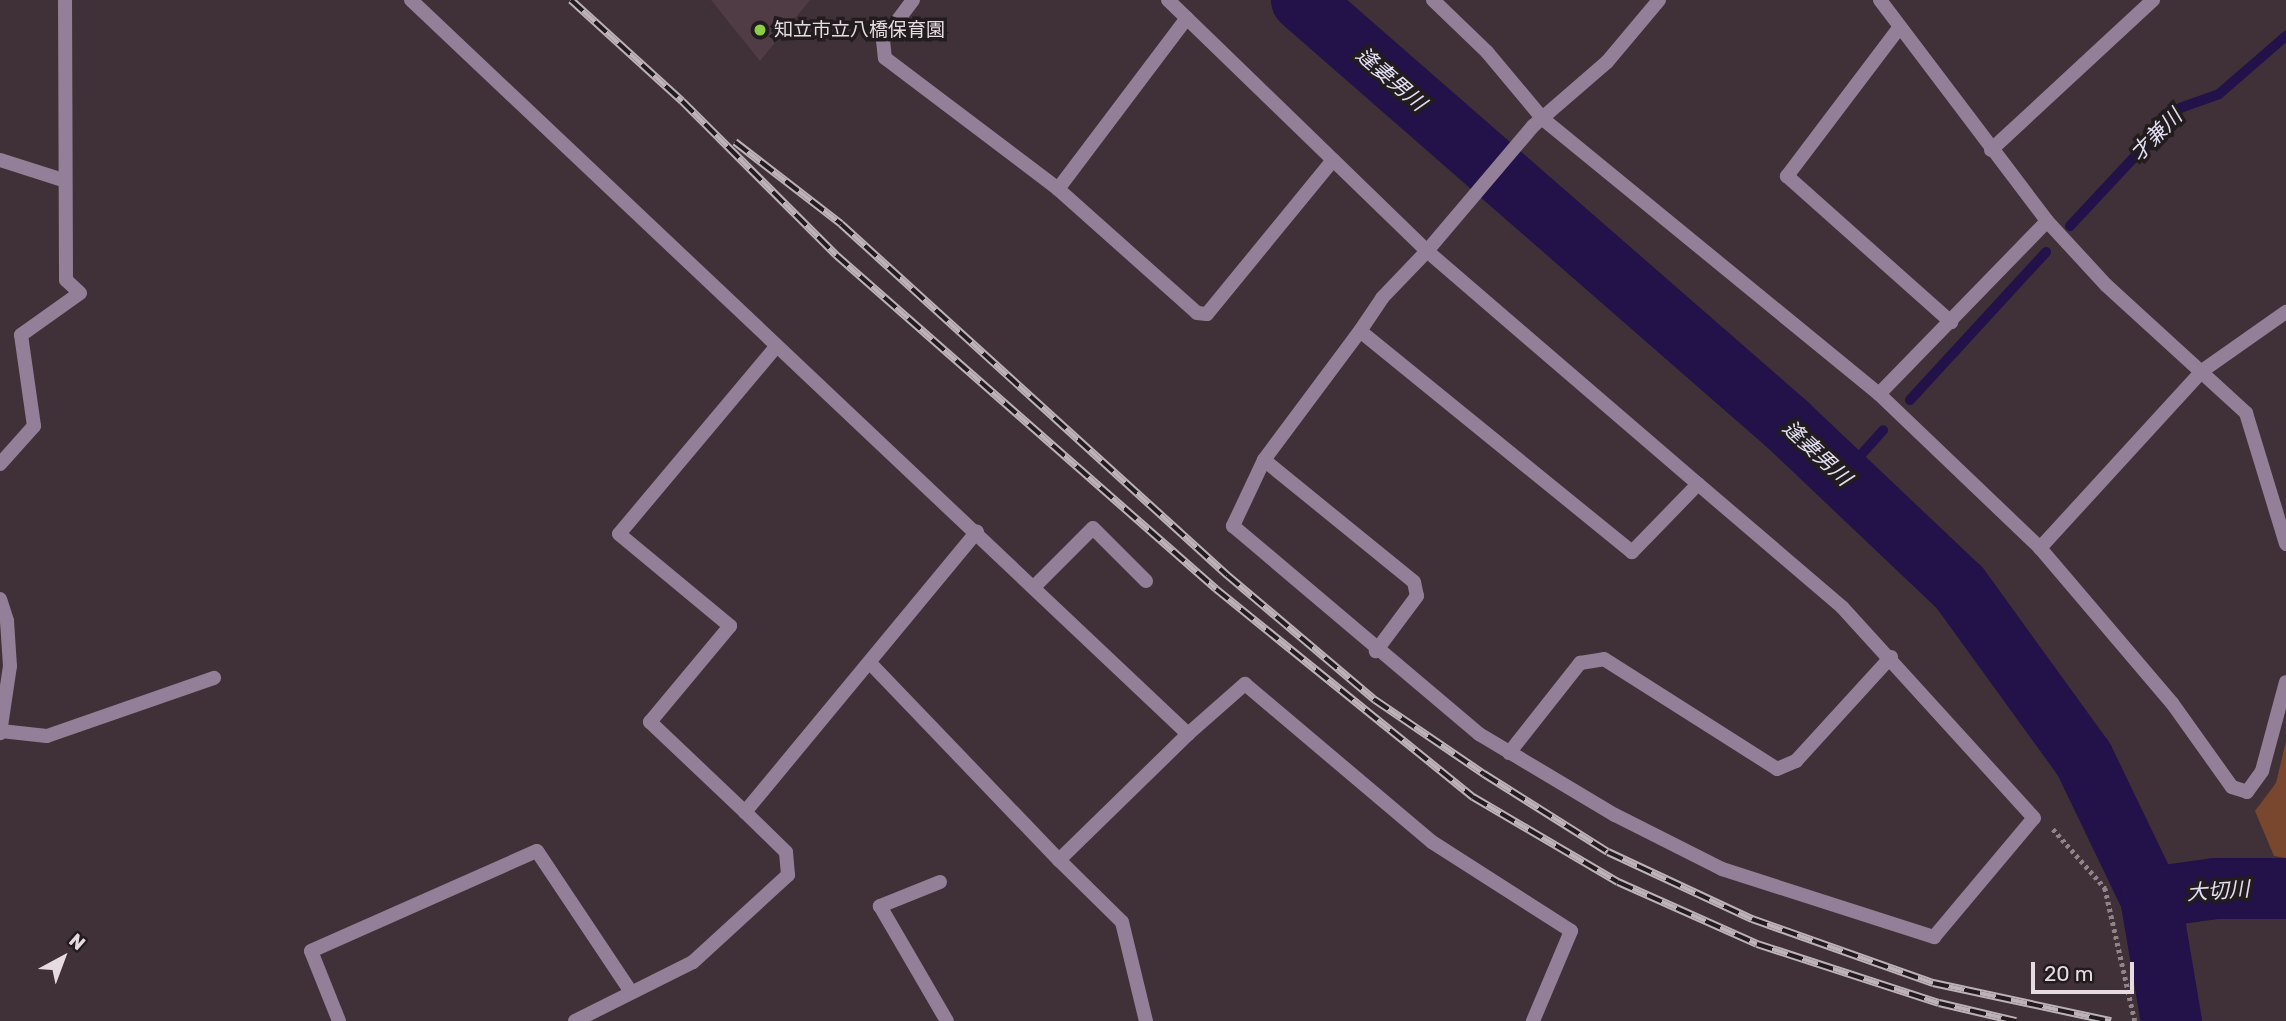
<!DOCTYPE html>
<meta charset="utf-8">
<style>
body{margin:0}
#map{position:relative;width:2286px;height:1021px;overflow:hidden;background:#403138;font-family:Rubik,"Noto Sans JP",sans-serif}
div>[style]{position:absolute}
.built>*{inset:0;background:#503c45}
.green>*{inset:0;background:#79462e}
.stream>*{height:10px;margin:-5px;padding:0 5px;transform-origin:5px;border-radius:5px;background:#231149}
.river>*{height:61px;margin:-30.5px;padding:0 30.5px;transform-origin:30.5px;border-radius:30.5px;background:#231149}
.path>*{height:4.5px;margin-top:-2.25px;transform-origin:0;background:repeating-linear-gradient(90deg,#908389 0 3.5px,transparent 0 7px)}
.street>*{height:14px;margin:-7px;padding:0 7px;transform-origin:7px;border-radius:7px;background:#947f98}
.rail>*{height:8px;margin-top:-4px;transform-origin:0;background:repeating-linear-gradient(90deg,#221c1e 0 16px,#bdb2b7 0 32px);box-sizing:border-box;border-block:2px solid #bdb2b7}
.dots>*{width:19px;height:19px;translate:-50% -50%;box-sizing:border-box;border:4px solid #221c1e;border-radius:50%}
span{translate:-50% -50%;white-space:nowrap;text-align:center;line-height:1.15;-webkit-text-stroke:7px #221c1e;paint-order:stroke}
.poi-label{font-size:19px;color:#e5dbe0}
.left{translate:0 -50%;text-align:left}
.water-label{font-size:21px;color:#e2dff2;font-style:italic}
.north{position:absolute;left:28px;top:923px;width:70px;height:70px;-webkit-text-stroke:5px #221c1e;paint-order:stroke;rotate:41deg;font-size:19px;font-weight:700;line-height:28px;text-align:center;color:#e5dbe0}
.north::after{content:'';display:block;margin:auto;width:24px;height:32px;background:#e5dbe0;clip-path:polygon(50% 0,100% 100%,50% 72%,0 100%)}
.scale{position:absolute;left:2031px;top:962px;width:103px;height:32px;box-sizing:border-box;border:4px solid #e5dbe0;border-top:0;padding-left:9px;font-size:21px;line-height:24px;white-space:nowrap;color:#e5dbe0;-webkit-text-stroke:5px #221c1e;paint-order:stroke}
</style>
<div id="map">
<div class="built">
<div style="clip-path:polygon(711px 0,810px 0,760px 61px)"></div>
</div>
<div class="green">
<div style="clip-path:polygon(2286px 741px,2286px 858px,2274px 856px,2255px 811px,2276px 783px)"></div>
</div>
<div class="stream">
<div style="left:2070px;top:226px;width:161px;rotate:-47deg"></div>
<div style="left:2180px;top:108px;width:41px;rotate:-19.7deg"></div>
<div style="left:2219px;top:94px;width:89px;rotate:-40.9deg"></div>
<div style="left:1910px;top:400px;width:201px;rotate:-47.4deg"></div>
<div style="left:1831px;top:467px;width:30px;rotate:-20deg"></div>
<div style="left:1859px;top:457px;width:36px;rotate:-48deg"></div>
</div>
<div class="river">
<div style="left:1301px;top:0;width:646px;rotate:41.11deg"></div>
<div style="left:1788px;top:425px;width:236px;rotate:43.5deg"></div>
<div style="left:1959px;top:587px;width:211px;rotate:54.1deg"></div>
<div style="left:2083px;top:758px;width:154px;rotate:64.3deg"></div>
<div style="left:2150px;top:897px;width:126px;rotate:80.4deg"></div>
<div style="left:2150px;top:897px;width:66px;rotate:-7.9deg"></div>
<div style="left:2215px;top:888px;width:71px"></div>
</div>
<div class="path">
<div style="left:2053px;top:829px;width:79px;rotate:48.6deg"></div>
<div style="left:2105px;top:888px;width:136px;rotate:77.3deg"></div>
</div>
<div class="street">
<div style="left:411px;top:0;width:1069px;rotate:43.37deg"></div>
<div style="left:1188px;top:734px;width:76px;rotate:-41.3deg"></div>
<div style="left:1245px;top:684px;width:245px;rotate:40.2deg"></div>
<div style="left:1432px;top:842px;width:165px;rotate:32.6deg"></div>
<div style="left:1571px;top:931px;width:98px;rotate:112.9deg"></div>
<div style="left:913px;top:0;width:50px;rotate:126.9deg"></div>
<div style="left:883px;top:40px;width:18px;rotate:84deg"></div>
<div style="left:885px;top:58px;width:217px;rotate:37.1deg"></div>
<div style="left:1058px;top:189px;width:186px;rotate:41.7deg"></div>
<div style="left:1197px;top:313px;width:10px;rotate:6deg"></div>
<div style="left:1207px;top:314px;width:199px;rotate:-50.7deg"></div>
<div style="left:1168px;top:0;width:361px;rotate:44.1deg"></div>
<div style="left:1427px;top:251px;width:357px;rotate:40.7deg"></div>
<div style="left:1698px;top:484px;width:95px;rotate:134.1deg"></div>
<div style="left:1632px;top:552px;width:350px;rotate:-140.9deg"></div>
<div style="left:1360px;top:331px;width:40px;rotate:-56deg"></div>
<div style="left:1382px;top:298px;width:65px;rotate:-46.2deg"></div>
<div style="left:1427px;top:251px;width:164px;rotate:-49.7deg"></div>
<div style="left:1533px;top:126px;width:98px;rotate:-40.9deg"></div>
<div style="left:1607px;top:62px;width:81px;rotate:-50deg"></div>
<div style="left:1433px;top:0;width:75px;rotate:43.9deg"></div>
<div style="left:1487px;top:52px;width:87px;rotate:50.1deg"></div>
<div style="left:1543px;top:119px;width:434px;rotate:39.3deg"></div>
<div style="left:1879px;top:394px;width:223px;rotate:43.7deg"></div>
<div style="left:2040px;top:548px;width:204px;rotate:49.6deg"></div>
<div style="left:2172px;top:703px;width:103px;rotate:54.5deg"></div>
<div style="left:2232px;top:787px;width:16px;rotate:18deg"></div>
<div style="left:2247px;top:792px;width:26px;rotate:-54deg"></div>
<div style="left:2262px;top:771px;width:92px;rotate:-74.9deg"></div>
<div style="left:1880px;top:0;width:277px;rotate:52.9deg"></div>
<div style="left:2047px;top:221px;width:87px;rotate:47.3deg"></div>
<div style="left:2106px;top:285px;width:190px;rotate:42.4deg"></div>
<div style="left:2246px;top:413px;width:137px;rotate:73deg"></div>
<div style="left:1899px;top:28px;width:186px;rotate:127.1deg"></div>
<div style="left:1787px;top:176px;width:220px;rotate:41.7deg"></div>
<div style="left:1991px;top:150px;width:221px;rotate:-42.8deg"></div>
<div style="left:0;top:160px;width:66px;rotate:17.6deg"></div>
<div style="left:1058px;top:189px;width:214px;rotate:-53deg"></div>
<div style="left:1360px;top:331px;width:161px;rotate:126.7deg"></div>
<div style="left:1264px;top:460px;width:73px;rotate:115.2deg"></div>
<div style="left:1233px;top:526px;width:322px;rotate:40.2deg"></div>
<div style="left:1479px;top:734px;width:158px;rotate:30.8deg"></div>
<div style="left:1615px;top:815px;width:120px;rotate:26.8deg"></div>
<div style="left:1722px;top:869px;width:223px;rotate:17.8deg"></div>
<div style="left:1934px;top:937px;width:155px;rotate:-50deg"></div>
<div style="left:2034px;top:818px;width:285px;rotate:-132.3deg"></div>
<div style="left:1842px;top:607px;width:189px;rotate:-139.5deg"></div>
<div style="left:1879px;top:394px;width:241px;rotate:-45.8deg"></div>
<div style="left:1264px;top:460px;width:193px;rotate:39.1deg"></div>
<div style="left:1414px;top:582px;width:14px;rotate:78deg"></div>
<div style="left:1417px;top:596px;width:69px;rotate:126.7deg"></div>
<div style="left:0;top:464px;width:51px;rotate:-48.2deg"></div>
<div style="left:34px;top:426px;width:92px;rotate:-98.1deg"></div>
<div style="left:21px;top:335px;width:72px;rotate:-35.4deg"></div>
<div style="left:80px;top:293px;width:19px;rotate:-137deg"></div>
<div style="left:66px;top:280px;width:280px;rotate:-90.2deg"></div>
<div style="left:2040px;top:548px;width:240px;rotate:-47.5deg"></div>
<div style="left:2202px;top:371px;width:103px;rotate:-35.1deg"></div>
<div style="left:1034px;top:587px;width:83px;rotate:-45deg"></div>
<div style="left:1093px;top:528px;width:75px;rotate:45deg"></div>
<div style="left:0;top:599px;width:23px;rotate:72deg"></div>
<div style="left:7px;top:621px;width:45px;rotate:86.2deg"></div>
<div style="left:10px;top:666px;width:68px;rotate:98.5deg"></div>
<div style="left:871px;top:664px;width:272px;rotate:46.2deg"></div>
<div style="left:1059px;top:860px;width:180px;rotate:-44.3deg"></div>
<div style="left:1px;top:731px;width:46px;rotate:6.2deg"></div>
<div style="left:47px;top:736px;width:177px;rotate:-19.2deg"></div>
<div style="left:1509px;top:753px;width:115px;rotate:-51.7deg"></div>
<div style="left:1580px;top:663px;width:24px;rotate:-9deg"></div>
<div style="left:1604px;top:659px;width:205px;rotate:32.4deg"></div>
<div style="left:1777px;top:769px;width:21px;rotate:-23deg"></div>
<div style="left:1796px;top:761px;width:141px;rotate:-47.6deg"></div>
<div style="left:745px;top:812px;width:131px;rotate:-136.5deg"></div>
<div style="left:650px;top:722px;width:125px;rotate:-50.2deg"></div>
<div style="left:730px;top:626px;width:144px;rotate:-140.3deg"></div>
<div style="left:619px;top:534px;width:244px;rotate:-50deg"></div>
<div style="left:1059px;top:860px;width:88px;rotate:44.5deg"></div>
<div style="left:1122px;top:922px;width:102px;rotate:76.4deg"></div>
<div style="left:940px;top:882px;width:65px;rotate:158.2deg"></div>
<div style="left:880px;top:906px;width:133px;rotate:59.8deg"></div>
<div style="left:339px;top:1021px;width:75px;rotate:-111.8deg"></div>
<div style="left:311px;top:951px;width:247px;rotate:-23.9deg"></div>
<div style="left:537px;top:851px;width:169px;rotate:56.3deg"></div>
<div style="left:575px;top:1021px;width:132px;rotate:-26.6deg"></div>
<div style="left:693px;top:962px;width:129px;rotate:-42.5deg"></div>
<div style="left:788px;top:875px;width:23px;rotate:-95deg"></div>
<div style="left:786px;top:852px;width:57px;rotate:-135.7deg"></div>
<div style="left:745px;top:812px;width:364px;rotate:-50.4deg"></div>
</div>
<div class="rail">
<div style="left:571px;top:0;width:150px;rotate:42.3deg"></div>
<div style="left:682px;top:101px;width:218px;rotate:45deg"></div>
<div style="left:836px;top:255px;width:506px;rotate:41.31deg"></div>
<div style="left:1216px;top:589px;width:331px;rotate:39deg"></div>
<div style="left:1473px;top:797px;width:168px;rotate:30.4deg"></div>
<div style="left:1618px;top:882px;width:152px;rotate:24deg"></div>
<div style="left:1757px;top:944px;width:191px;rotate:18deg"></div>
<div style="left:1939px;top:1003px;width:79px;rotate:13.2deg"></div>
<div style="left:735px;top:142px;width:134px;rotate:37.7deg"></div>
<div style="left:841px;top:224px;width:522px;rotate:42.28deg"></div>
<div style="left:1227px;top:575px;width:194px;rotate:40.2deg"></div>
<div style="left:1375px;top:700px;width:132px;rotate:34.2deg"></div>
<div style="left:1484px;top:774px;width:146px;rotate:32.2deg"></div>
<div style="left:1608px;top:852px;width:159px;rotate:25deg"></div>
<div style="left:1752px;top:919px;width:192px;rotate:19.5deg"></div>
<div style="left:1933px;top:983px;width:182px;rotate:12.1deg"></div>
</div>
<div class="dots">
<div style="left:760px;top:30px;background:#8cce45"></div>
</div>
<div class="poi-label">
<span class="left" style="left:774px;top:30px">知立市立八橋保育園</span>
</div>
<div class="water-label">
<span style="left:1391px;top:79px;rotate:41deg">逢妻男川</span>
<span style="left:2156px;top:135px;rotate:-45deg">才兼川</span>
<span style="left:1817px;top:453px;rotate:43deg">逢妻男川</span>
<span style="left:2218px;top:891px;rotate:-4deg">大切川</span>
</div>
<div class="north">N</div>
<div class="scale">20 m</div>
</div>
